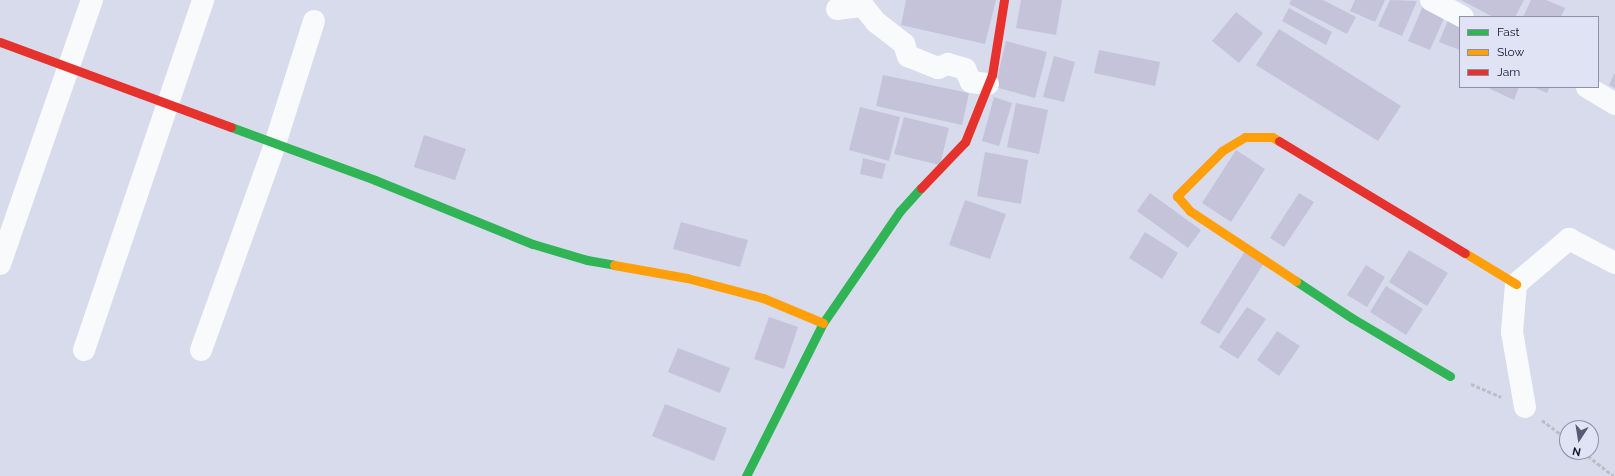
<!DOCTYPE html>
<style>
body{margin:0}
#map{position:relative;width:1615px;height:476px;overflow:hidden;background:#d7dbec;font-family:Raleway,sans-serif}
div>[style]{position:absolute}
.building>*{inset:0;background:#c5c3da}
.path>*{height:2.5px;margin-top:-1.25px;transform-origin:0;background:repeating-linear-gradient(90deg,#bdbdc6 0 4px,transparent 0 6px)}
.street>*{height:22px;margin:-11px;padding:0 11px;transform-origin:11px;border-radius:11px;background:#f9fafc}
.fast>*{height:9px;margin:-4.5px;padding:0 4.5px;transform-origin:4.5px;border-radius:4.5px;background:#30b455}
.slow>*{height:9px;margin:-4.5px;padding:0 4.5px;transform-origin:4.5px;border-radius:4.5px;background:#ff9f0a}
.jam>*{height:9px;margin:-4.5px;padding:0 4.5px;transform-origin:4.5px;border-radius:4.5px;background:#e5322d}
span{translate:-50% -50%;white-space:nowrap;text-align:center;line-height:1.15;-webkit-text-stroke:3.5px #e0e3f3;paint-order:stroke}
.legend{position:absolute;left:1459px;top:16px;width:140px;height:72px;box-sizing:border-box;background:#e0e3f3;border:1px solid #8e91a5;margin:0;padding:5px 7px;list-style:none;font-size:12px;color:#121530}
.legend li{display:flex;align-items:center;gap:8px;height:20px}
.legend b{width:20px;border:1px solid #8e91a5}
.north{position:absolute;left:1559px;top:420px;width:40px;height:40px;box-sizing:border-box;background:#e0e3f3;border:1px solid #8e91a5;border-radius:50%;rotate:192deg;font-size:11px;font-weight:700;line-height:16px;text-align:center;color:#121530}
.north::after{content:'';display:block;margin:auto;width:14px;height:18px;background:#575a72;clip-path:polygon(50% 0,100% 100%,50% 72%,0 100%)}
</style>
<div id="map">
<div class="building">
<div style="clip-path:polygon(906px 0,996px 0,985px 44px,901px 25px)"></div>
<div style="clip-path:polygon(1021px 0,1062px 0,1056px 35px,1016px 28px)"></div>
<div style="clip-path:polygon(1291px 0,1323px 0,1356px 17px,1347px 34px,1289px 4px)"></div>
<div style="clip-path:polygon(1355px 0,1385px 0,1375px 22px,1350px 11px)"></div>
<div style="clip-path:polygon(1390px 0,1417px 1px,1402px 36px,1378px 26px)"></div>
<div style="clip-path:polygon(1461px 0,1524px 0,1515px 17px,1493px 17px)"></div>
<div style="clip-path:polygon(1531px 0,1546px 0,1565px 8px,1561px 17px,1523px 17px)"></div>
<div style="clip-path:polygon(1423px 6px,1445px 16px,1430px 50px,1408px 41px)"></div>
<div style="clip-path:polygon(1289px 8px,1332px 32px,1326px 45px,1282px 21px)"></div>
<div style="clip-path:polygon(1236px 12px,1263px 33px,1239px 63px,1212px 41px)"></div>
<div style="clip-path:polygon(1448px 20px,1460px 24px,1460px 50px,1439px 42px)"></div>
<div style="clip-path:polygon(1279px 29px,1401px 106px,1378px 141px,1256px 65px)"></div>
<div style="clip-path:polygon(1006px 41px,1047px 52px,1035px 98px,995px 87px)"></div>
<div style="clip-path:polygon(1099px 50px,1160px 62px,1155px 86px,1094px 73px)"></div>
<div style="clip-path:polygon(1054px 56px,1075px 62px,1064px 102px,1043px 97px)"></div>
<div style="clip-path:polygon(1615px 72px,1615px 88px,1609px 85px)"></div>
<div style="clip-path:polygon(883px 75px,969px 93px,962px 125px,876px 106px)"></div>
<div style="clip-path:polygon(1486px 87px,1519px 87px,1514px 100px)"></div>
<div style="clip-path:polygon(1533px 87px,1550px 87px,1547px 93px)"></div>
<div style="clip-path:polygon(994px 97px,1012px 103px,999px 146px,982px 141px)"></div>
<div style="clip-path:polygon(1016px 103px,1048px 110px,1039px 154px,1007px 147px)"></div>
<div style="clip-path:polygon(860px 107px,900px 117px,889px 161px,849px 150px)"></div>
<div style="clip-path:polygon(904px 117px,949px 128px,940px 165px,894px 154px)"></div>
<div style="clip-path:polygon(424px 135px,466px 149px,455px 180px,414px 167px)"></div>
<div style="clip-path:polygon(1236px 150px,1265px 169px,1231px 222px,1202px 203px)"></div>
<div style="clip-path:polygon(985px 152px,1028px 160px,1021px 204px,977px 196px)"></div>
<div style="clip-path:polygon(863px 158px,886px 164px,882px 179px,860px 174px)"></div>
<div style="clip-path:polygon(1150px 193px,1201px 230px,1188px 248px,1137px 211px)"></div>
<div style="clip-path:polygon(1299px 193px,1314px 202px,1284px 247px,1270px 238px)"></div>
<div style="clip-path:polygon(965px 200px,1006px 214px,990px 259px,949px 245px)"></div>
<div style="clip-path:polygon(681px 222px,748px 240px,740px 267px,673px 249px)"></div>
<div style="clip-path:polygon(1145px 232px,1178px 253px,1162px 279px,1129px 258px)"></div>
<div style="clip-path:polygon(1409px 250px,1448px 273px,1427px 306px,1389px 282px)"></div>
<div style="clip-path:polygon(1245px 251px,1264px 263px,1219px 334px,1200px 323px)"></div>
<div style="clip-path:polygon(1366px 265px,1385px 277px,1367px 307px,1347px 295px)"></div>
<div style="clip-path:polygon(1386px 286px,1423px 309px,1406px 335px,1370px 312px)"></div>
<div style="clip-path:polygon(1247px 307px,1266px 319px,1238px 359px,1219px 347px)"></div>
<div style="clip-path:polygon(769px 317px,798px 327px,784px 369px,754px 359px)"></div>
<div style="clip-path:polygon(1277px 331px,1300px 346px,1279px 376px,1257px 360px)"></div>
<div style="clip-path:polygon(678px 348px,730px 368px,720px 393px,668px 372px)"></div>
<div style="clip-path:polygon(665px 404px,727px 428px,714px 461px,652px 436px)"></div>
</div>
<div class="path">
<div style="left:1471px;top:384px;width:33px;rotate:23deg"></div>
<div style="left:1542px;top:420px;width:31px;rotate:37deg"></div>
<div style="left:1583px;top:452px;width:39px;rotate:38deg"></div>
</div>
<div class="street">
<div style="left:1431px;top:0;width:36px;rotate:28deg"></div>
<div style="left:837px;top:9px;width:26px;rotate:-7deg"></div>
<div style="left:863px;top:6px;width:21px;rotate:51deg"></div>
<div style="left:876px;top:22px;width:36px;rotate:38deg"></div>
<div style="left:904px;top:44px;width:13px;rotate:72deg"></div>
<div style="left:908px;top:56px;width:32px;rotate:22deg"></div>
<div style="left:938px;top:68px;width:11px;rotate:-22deg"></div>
<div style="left:948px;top:64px;width:18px;rotate:16deg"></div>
<div style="left:965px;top:69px;width:14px;rotate:65deg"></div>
<div style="left:971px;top:82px;width:17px;rotate:7deg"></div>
<div style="left:1587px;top:87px;width:33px;rotate:31deg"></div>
<div style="left:0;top:264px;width:280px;rotate:-70.8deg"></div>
<div style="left:84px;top:350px;width:370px;rotate:-71.2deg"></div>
<div style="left:201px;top:350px;width:219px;rotate:-70.2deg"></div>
<div style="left:275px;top:144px;width:129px;rotate:-72.4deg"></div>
<div style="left:1525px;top:407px;width:76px;rotate:-99.8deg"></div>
<div style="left:1512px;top:332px;width:48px;rotate:-85.2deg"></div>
<div style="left:1516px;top:284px;width:70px;rotate:-40.3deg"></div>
<div style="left:1569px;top:239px;width:52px;rotate:27.6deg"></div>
</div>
<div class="fast">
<div style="left:231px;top:127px;width:153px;rotate:20.2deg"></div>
<div style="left:375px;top:180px;width:170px;rotate:22.1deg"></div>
<div style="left:533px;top:244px;width:56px;rotate:16.5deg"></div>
<div style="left:587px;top:260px;width:27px;rotate:10deg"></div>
<div style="left:1296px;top:281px;width:67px;rotate:33.5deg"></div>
<div style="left:1352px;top:318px;width:114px;rotate:30.6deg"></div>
<div style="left:746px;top:476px;width:171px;rotate:-63.3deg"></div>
<div style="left:823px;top:323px;width:136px;rotate:-55.5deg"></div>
<div style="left:900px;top:211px;width:31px;rotate:-48deg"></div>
</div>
<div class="slow">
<div style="left:1279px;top:141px;width:8px;rotate:-150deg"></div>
<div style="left:1272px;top:137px;width:27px;rotate:180deg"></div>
<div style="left:1245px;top:137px;width:27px;rotate:149deg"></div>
<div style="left:1222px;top:151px;width:64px;rotate:135deg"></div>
<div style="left:1177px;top:196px;width:20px;rotate:49deg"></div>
<div style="left:1190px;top:211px;width:127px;rotate:33.4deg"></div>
<div style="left:1465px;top:253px;width:60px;rotate:31.3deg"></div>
<div style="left:614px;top:265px;width:74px;rotate:10.1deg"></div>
<div style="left:687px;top:278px;width:79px;rotate:14.7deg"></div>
<div style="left:763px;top:298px;width:65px;rotate:22.6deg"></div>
</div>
<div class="jam">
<div style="left:0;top:42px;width:246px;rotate:20.2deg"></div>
<div style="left:1279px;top:141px;width:217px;rotate:31.1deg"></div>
<div style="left:921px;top:188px;width:64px;rotate:-46.3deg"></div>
<div style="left:965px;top:142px;width:72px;rotate:-68.1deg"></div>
<div style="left:992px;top:75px;width:76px;rotate:-80.9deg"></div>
</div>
<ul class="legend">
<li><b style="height:5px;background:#30b455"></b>Fast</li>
<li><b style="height:5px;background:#ff9f0a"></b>Slow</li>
<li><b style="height:5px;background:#e5322d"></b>Jam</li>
</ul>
<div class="north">N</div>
</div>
